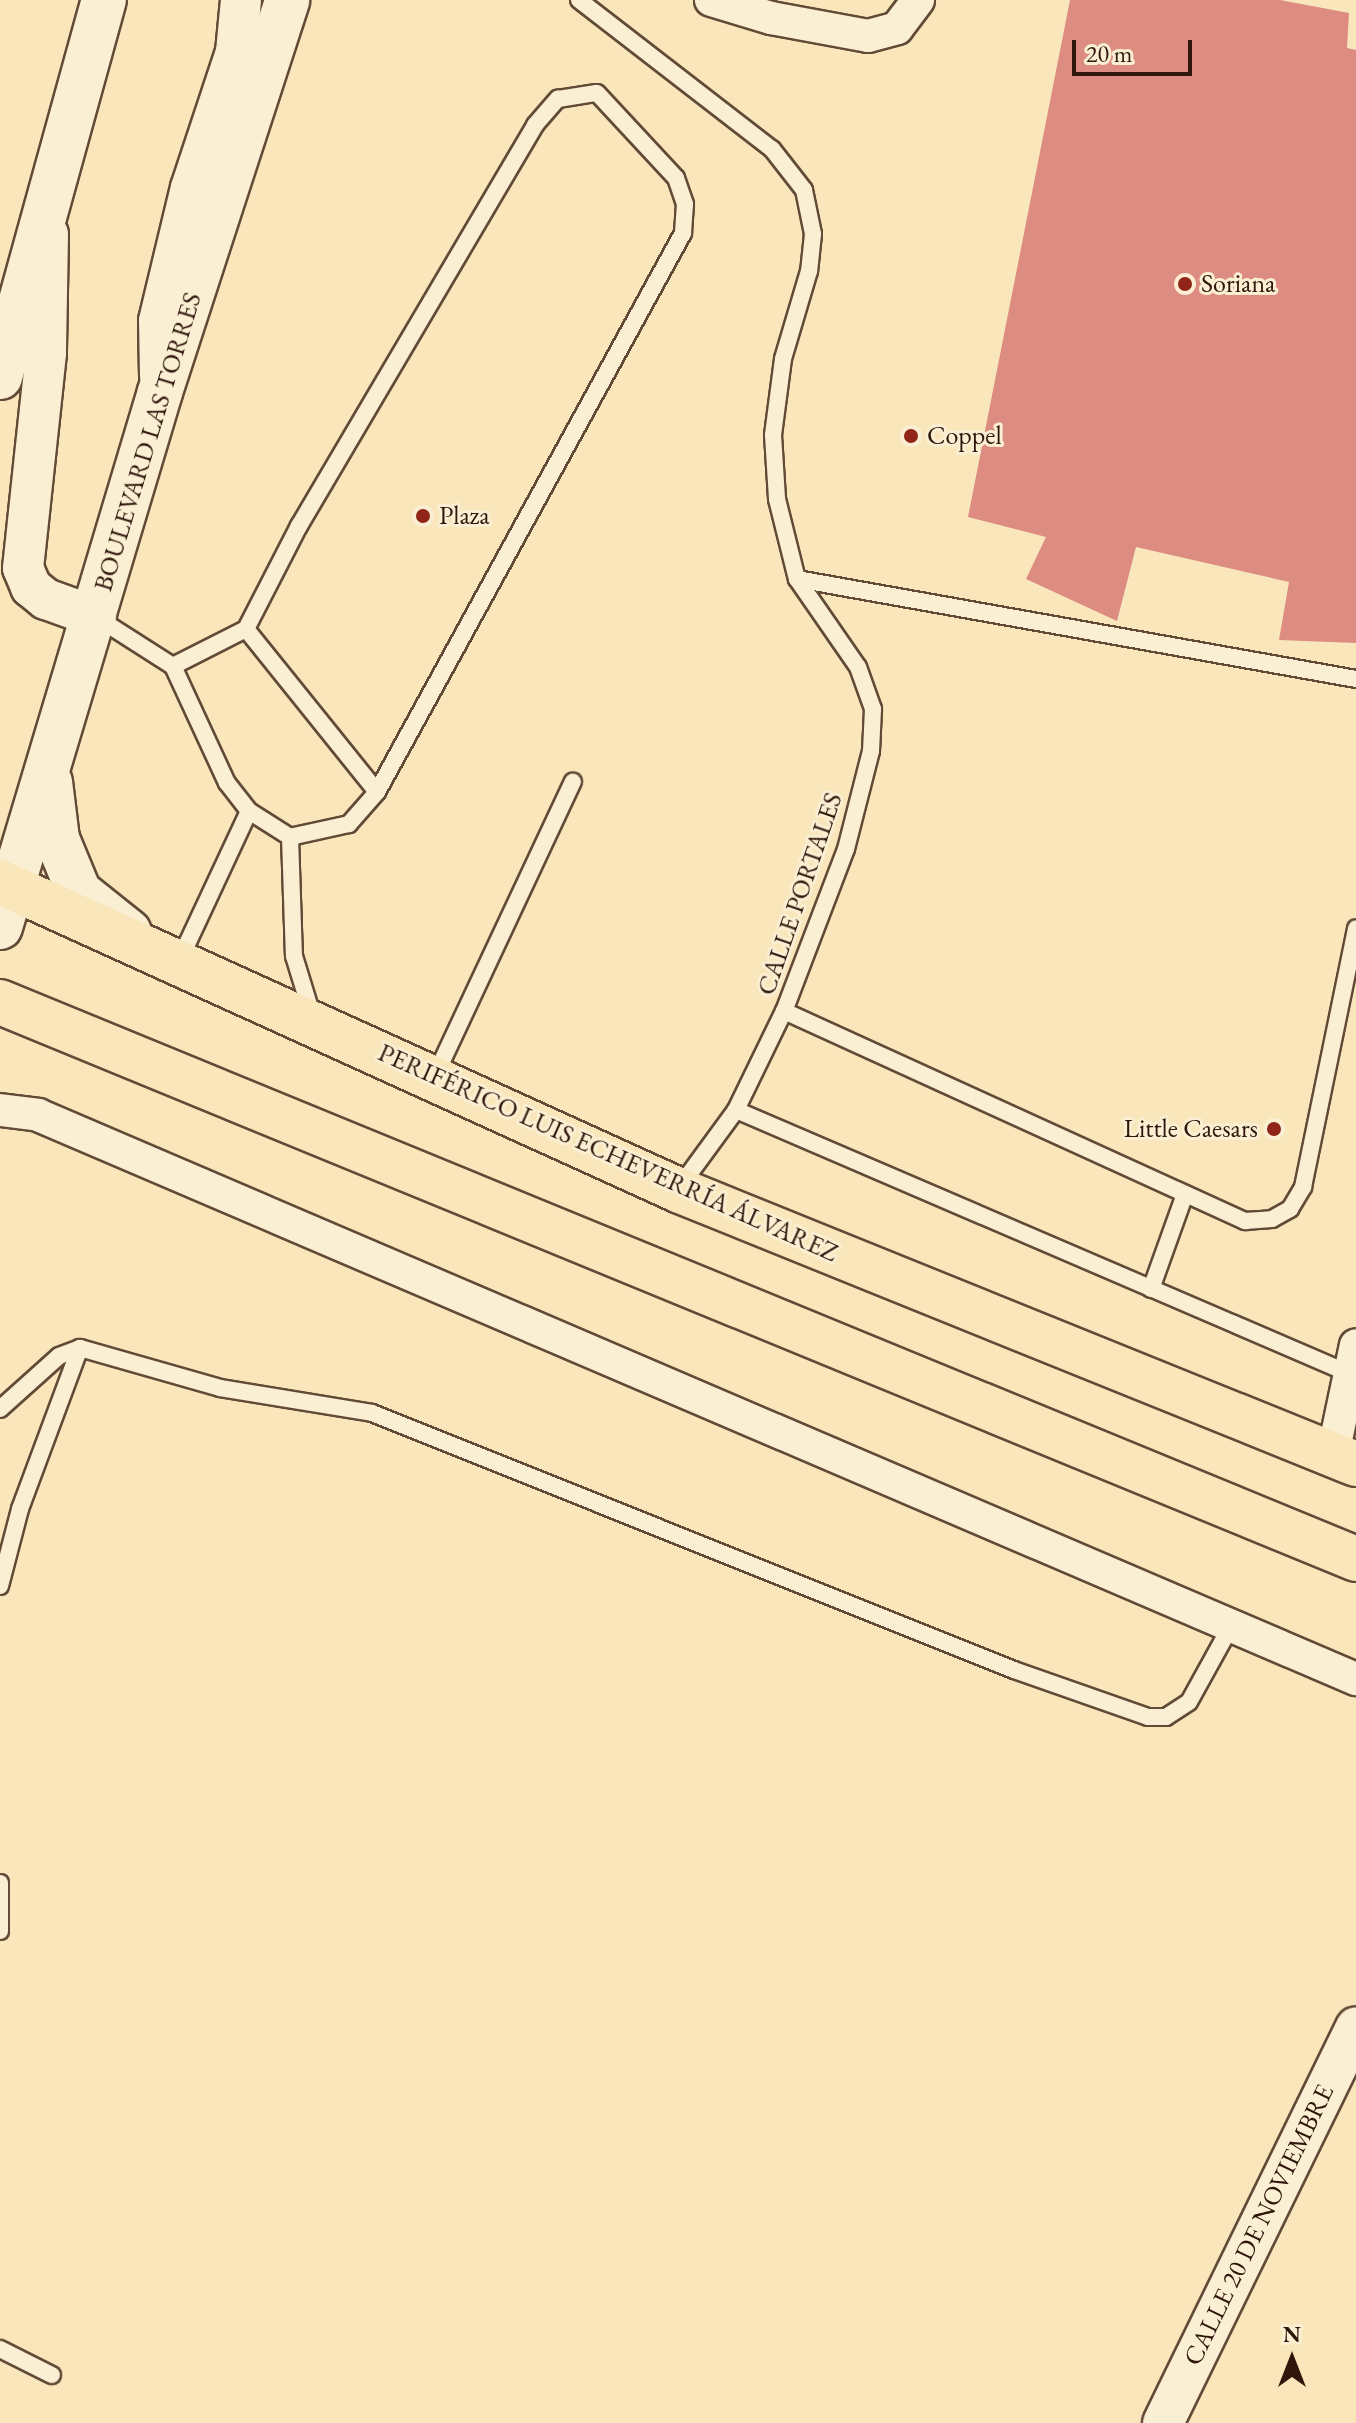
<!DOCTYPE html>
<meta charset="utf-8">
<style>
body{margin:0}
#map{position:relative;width:1356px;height:2423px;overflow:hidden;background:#f9e6bb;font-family:"EB Garamond",serif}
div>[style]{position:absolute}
.building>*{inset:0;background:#dc8c80}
.roads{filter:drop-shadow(2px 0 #624a37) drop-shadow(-2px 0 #624a37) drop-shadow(0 2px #624a37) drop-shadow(0 -2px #624a37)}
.service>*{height:16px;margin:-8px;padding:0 8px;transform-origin:8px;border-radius:8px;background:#fbefd3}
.minor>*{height:32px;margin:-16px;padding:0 16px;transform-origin:16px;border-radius:16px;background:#fbefd3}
.tertiary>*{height:40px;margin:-20px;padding:0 20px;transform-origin:20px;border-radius:20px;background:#fbefd3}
.secondary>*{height:44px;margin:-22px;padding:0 22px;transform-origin:22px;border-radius:22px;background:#fbefd3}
.trunk>*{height:44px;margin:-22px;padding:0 22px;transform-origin:22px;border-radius:22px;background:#f9e6bb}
.dots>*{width:22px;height:22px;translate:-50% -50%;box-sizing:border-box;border:4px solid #fbefd3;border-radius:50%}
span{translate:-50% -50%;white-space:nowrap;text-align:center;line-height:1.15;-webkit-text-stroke:6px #fbefd3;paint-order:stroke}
.poi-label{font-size:26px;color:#2f160b}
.left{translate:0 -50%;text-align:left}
.right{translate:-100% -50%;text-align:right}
.street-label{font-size:26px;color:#2f160b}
.north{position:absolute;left:1252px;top:2319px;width:80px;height:80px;-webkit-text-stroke:6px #fbefd3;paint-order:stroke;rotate:0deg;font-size:22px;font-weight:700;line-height:32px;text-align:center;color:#2f160b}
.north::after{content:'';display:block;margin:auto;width:28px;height:36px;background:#2f160b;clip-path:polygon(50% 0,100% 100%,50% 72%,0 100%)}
.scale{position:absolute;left:1072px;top:40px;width:120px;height:36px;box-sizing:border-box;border:4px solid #2f160b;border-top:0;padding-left:10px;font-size:24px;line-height:28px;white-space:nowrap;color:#2f160b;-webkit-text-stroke:6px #fbefd3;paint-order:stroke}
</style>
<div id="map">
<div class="building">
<div style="clip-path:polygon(1070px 0,1280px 0,1349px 13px,1347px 48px,1356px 50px,1356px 643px,1279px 640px,1289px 582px,1136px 547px,1117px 621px,1026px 579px,1046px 537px,968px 517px)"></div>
</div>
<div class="roads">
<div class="service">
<div style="left:579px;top:0;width:244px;rotate:37.7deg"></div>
<div style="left:772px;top:149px;width:52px;rotate:52deg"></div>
<div style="left:804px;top:190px;width:45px;rotate:78.4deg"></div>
<div style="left:813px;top:234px;width:37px;rotate:96deg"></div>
<div style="left:809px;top:271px;width:92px;rotate:106.5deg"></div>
<div style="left:783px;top:359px;width:77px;rotate:97.5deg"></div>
<div style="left:773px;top:435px;width:64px;rotate:86.4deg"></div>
<div style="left:777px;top:499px;width:82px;rotate:76deg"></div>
<div style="left:797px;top:579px;width:107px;rotate:55.3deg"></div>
<div style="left:858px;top:667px;width:45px;rotate:70.3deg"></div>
<div style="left:873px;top:709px;width:42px;rotate:92.7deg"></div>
<div style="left:871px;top:751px;width:101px;rotate:104.3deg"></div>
<div style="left:846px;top:849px;width:173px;rotate:110.9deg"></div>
<div style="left:784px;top:1011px;width:110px;rotate:115.9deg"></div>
<div style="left:736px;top:1110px;width:97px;rotate:126.2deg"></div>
<div style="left:797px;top:579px;width:568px;rotate:10.14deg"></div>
<div style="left:96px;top:617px;width:91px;rotate:32.5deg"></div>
<div style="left:173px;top:666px;width:82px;rotate:-26.9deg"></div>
<div style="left:246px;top:629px;width:116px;rotate:-62.8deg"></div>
<div style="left:299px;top:526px;width:465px;rotate:-59.5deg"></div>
<div style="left:535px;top:125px;width:35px;rotate:-49deg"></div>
<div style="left:558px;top:99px;width:39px;rotate:-9deg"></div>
<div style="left:597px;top:93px;width:116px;rotate:47.1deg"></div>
<div style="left:676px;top:178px;width:28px;rotate:71deg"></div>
<div style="left:685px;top:204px;width:29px;rotate:94deg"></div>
<div style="left:683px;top:233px;width:637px;rotate:118.7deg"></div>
<div style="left:377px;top:792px;width:43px;rotate:131.2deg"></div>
<div style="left:349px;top:824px;width:60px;rotate:167.6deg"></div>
<div style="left:290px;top:837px;width:49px;rotate:-147.6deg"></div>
<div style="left:249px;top:811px;width:36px;rotate:-128deg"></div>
<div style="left:227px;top:783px;width:129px;rotate:-114.8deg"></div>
<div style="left:246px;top:629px;width:209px;rotate:51.2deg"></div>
<div style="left:290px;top:837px;width:119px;rotate:88.1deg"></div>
<div style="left:294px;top:956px;width:65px;rotate:73deg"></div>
<div style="left:180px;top:959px;width:163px;rotate:-65deg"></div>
<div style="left:784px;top:1011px;width:507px;rotate:24.49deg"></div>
<div style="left:1245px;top:1221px;width:27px;rotate:-4deg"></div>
<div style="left:1272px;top:1219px;width:21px;rotate:-29deg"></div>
<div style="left:1290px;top:1209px;width:26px;rotate:-59deg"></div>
<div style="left:1303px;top:1187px;width:264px;rotate:-78.4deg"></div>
<div style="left:435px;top:1076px;width:325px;rotate:-64.9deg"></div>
<div style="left:736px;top:1110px;width:674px;rotate:23.25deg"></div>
<div style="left:1151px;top:1289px;width:101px;rotate:-70.3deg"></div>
<div style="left:0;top:1409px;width:79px;rotate:-41.9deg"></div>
<div style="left:59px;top:1356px;width:22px;rotate:-21deg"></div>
<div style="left:80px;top:1348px;width:146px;rotate:15.9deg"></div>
<div style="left:220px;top:1388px;width:154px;rotate:9.3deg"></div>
<div style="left:372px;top:1413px;width:692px;rotate:21.82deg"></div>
<div style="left:1014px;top:1670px;width:142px;rotate:19.3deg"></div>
<div style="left:1148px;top:1717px;width:18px"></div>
<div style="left:1166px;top:1717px;width:27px;rotate:-33deg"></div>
<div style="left:1189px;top:1702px;width:87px;rotate:-61.1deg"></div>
<div style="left:0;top:1586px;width:80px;rotate:-75.4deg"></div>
<div style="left:20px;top:1509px;width:172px;rotate:-69.6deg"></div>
<div style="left:0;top:1883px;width:48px;rotate:90deg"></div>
<div style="left:0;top:2349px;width:58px;rotate:26.6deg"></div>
</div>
<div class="minor">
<div style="left:711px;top:0;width:63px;rotate:16.7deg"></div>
<div style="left:771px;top:18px;width:99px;rotate:10.5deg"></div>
<div style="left:868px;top:36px;width:30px;rotate:-15deg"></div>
<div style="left:897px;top:28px;width:35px;rotate:-53deg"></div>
<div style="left:0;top:1110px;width:38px;rotate:7deg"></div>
<div style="left:38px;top:1115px;width:1434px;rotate:23.17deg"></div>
<div style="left:1333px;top:1454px;width:111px;rotate:-78.1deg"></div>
</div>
<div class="tertiary">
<div style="left:48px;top:234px;width:119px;rotate:91deg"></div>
<div style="left:46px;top:353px;width:216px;rotate:96.1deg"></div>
<div style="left:23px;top:568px;width:21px;rotate:67deg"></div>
<div style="left:31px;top:587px;width:19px;rotate:39deg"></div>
<div style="left:46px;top:599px;width:53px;rotate:19.8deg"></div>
<div style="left:160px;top:376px;width:55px;rotate:-91deg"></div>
<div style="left:159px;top:321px;width:137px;rotate:-76.5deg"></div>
<div style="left:191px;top:188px;width:143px;rotate:-71.7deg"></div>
<div style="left:236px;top:52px;width:52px;rotate:-84.5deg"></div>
<div style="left:1163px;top:2423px;width:440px;rotate:-64deg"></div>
</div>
<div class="secondary">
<div style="left:0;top:377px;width:391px;rotate:-74.6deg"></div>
<div style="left:50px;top:782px;width:57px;rotate:83deg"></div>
<div style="left:57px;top:839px;width:57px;rotate:67.5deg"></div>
<div style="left:79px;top:892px;width:64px;rotate:38.7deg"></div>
<div style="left:0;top:927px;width:558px;rotate:-73.35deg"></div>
<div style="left:160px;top:392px;width:412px;rotate:-72deg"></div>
</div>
<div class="trunk">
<div style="left:0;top:882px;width:745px;rotate:24.43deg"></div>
<div style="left:678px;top:1190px;width:731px;rotate:22.01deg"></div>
<div style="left:0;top:1002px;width:1466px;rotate:22.33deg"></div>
</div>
</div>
<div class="dots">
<div style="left:1185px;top:284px;background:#8f2418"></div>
<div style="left:911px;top:436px;background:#8f2418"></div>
<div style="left:423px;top:516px;background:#8f2418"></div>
<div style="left:1274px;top:1129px;background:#8f2418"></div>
</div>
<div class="poi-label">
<span class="left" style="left:1201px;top:284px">Soriana</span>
<span class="left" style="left:927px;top:436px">Coppel</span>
<span class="left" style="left:439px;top:516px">Plaza</span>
<span class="right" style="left:1258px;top:1129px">Little Caesars</span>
</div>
<div class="street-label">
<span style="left:148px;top:442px;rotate:-73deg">BOULEVARD LAS TORRES</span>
<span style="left:800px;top:894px;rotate:-71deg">CALLE PORTALES</span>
<span style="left:608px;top:1153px;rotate:24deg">PERIFÉRICO LUIS ECHEVERRÍA ÁLVAREZ</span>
<span style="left:1259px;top:2225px;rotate:-64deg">CALLE 20 DE NOVIEMBRE</span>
</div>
<div class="north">N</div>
<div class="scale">20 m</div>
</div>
